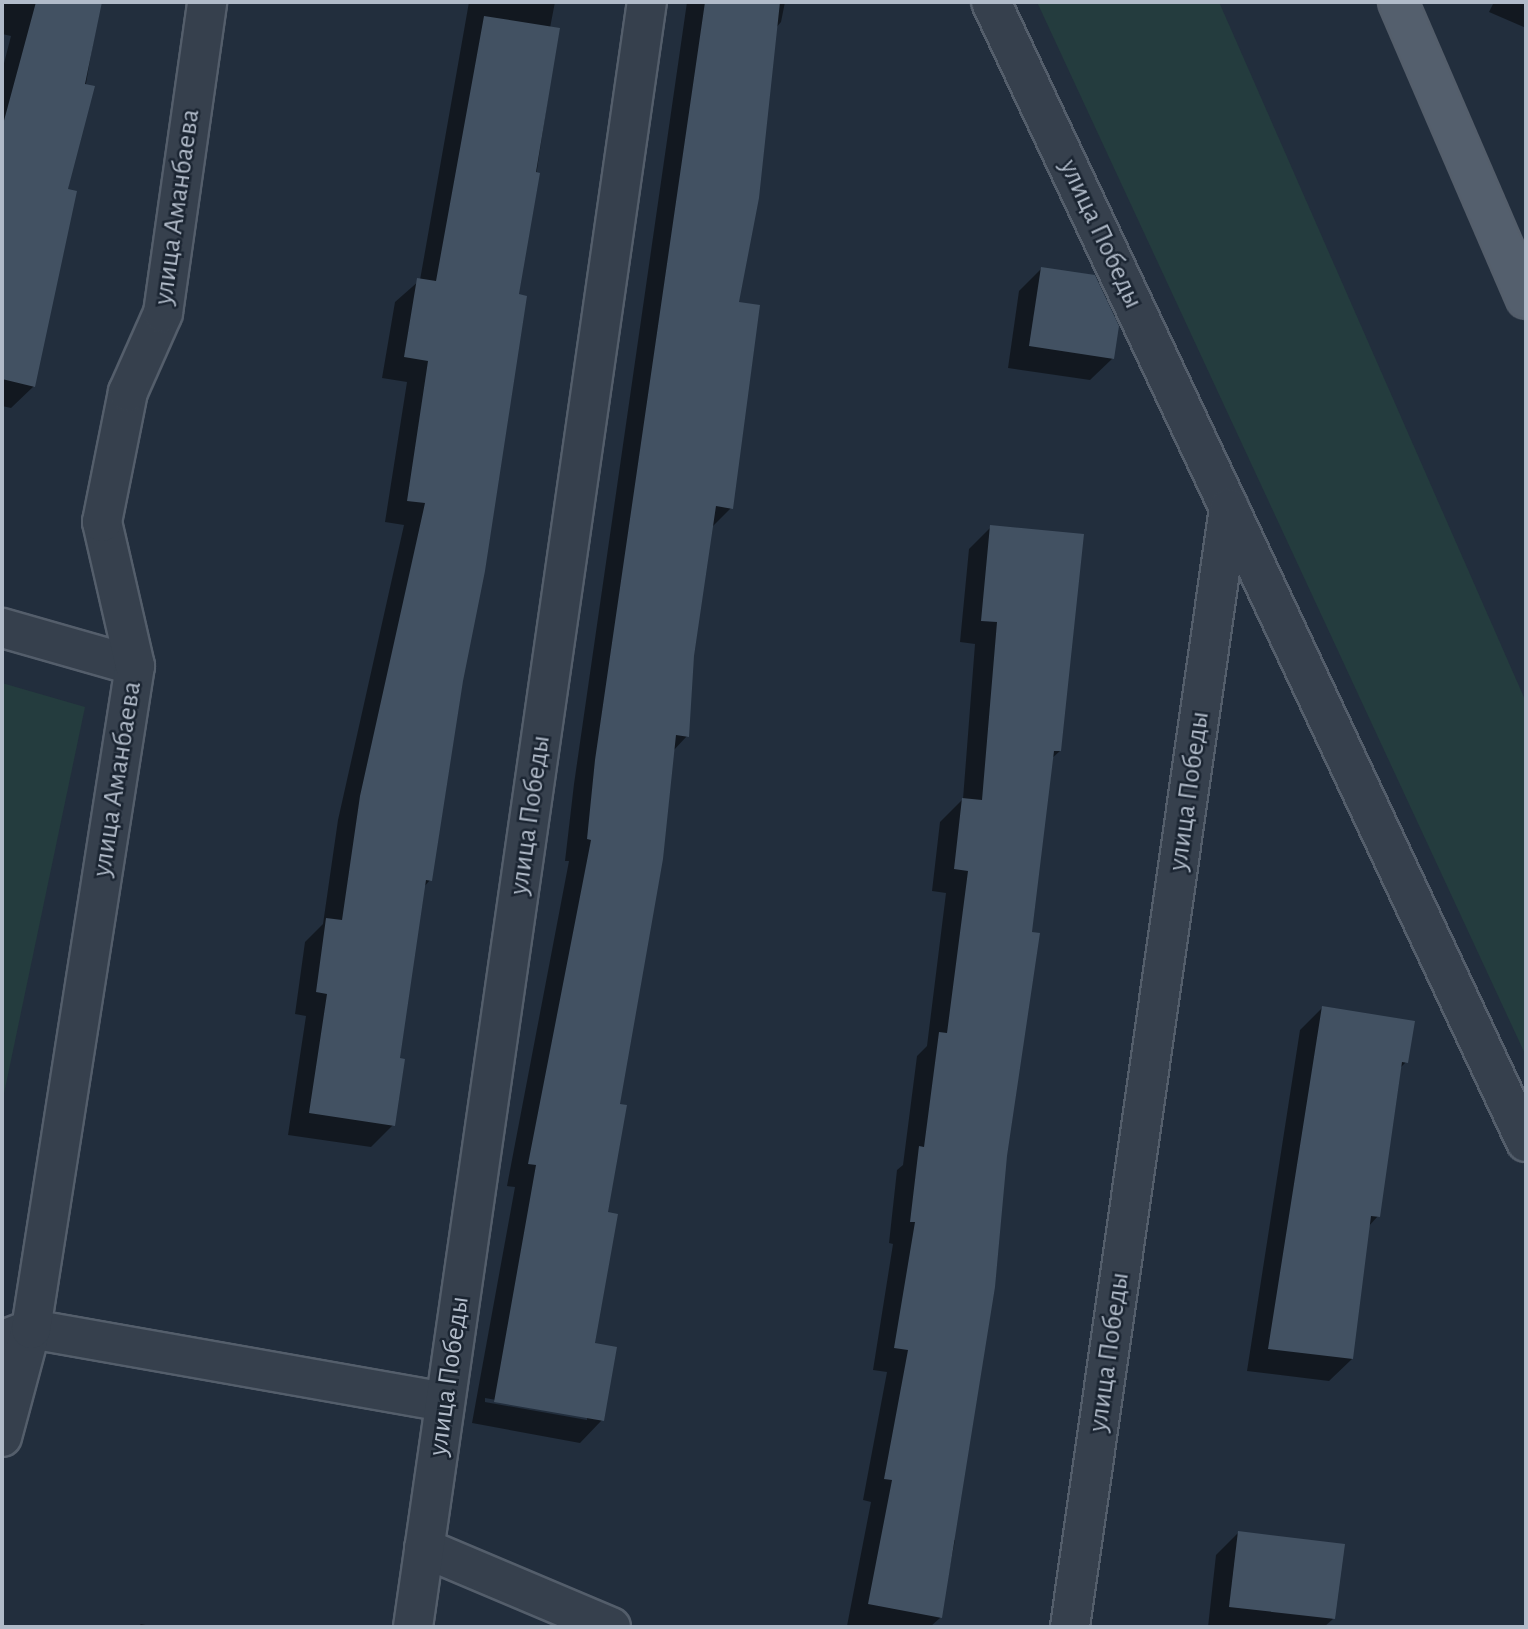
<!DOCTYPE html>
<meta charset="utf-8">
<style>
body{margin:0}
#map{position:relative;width:1528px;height:1629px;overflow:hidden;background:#222e3d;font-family:"Alegreya Sans",sans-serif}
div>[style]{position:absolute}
.green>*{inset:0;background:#243c3e}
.shadow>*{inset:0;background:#0007}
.building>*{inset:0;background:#425162}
.roads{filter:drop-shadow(2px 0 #545e6b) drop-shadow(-2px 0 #545e6b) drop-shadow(0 2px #545e6b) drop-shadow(0 -2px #545e6b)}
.street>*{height:38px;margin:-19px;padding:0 19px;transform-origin:19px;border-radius:19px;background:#36404d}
.primary>*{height:38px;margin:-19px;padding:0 19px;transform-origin:19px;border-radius:19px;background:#545f6d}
span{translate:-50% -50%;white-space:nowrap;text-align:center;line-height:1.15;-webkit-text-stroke:5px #1b2532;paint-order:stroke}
.street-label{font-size:28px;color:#b1bbc9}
.frame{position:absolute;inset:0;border:4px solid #b1bbc9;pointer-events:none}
</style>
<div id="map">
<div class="green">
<div style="clip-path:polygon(1037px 2px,1219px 2px,1526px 702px,1526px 1056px)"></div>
<div style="clip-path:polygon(2px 683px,85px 707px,2px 1103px)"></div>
</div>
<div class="shadow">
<div style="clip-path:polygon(2px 2px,100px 2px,34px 386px,11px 408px,2px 406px,2px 71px,11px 36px,2px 34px)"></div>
<div style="clip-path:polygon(469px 2px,555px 2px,550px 28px,558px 30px,430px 880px,423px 888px,398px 1059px,393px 1125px,371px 1147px,288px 1135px,306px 1016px,295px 1014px,305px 942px,323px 924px,338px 820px,404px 525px,385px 522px,407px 382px,382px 378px,395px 302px,420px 280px)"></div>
<div style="clip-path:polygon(evenodd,687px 2px,785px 2px,781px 22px,775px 29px,737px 303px,731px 508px,711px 528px,693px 656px,687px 736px,673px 751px,618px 1105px,593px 1344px,602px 1420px,580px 1443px,472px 1423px,515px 1187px,507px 1186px,569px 861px,565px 861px,574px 784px,687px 2px,485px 1398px,587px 1416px,587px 1420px,485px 1402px,485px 1398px)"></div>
<div style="clip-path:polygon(1494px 2px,1526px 2px,1526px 28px,1489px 12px)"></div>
<div style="clip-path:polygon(1041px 269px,1113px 358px,1090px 380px,1008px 368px,1019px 291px)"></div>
<div style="clip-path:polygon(991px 527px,1060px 751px,1051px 759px,950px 1539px,955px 1540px,940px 1618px,930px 1627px,854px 1627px,847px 1626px,871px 1502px,863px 1500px,887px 1372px,873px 1370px,893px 1244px,889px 1243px,897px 1170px,903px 1165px,917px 1056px,927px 1046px,946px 893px,932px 891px,940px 822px,963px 799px,975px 644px,960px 642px,969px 549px)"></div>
<div style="clip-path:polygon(1322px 1008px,1406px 1062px,1399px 1069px,1378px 1216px,1368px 1227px,1352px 1359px,1329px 1381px,1247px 1371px,1300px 1030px)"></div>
<div style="clip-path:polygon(1238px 1533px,1333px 1619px,1324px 1627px,1208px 1627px,1216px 1555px)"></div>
<div style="clip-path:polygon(141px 1624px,155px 1627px,137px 1627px)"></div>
</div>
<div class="building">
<div style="clip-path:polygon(36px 2px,102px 2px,85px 84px,95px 86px,68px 189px,77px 191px,35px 387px,2px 379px,2px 128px)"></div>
<div style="clip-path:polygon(705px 2px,780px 2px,759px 198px,739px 302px,760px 305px,733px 509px,716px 506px,694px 656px,689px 737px,676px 735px,663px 859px,620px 1104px,627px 1105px,608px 1212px,618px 1214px,595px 1343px,617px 1347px,604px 1421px,494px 1402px,536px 1165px,528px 1164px,591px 840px,587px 839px,595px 760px)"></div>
<div style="clip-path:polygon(484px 16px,560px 28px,536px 172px,540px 173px,519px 294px,527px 296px,485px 571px,463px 681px,432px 881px,426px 880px,400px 1058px,405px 1059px,395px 1126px,309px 1113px,327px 994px,316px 992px,326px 918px,342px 920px,360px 796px,425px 503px,407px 501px,428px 361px,404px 357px,417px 278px,436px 281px)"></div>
<div style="clip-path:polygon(1041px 267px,1095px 275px,1119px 326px,1114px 359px,1029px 346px)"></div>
<div style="clip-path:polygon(990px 525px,1084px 534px,1061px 751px,1054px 751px,1032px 932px,1040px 933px,1007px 1156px,995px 1287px,942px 1618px,868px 1604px,892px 1480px,884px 1479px,908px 1350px,894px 1348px,915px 1222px,910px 1222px,919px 1146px,924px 1147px,939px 1032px,947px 1033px,968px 871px,954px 869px,962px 798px,982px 800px,997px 622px,981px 621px)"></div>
<div style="clip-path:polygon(1322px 1006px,1415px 1021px,1408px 1063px,1402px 1062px,1380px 1217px,1371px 1216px,1353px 1359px,1268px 1349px)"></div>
<div style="clip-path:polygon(1238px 1531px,1345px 1544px,1335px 1619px,1229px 1607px)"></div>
</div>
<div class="roads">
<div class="street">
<div style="left:991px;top:2px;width:559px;rotate:64.81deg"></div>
<div style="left:1229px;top:508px;width:1130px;rotate:98.09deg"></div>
<div style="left:1229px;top:508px;width:700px;rotate:64.9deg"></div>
<div style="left:2px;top:628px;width:138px;rotate:15.9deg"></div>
<div style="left:8px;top:1338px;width:25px;rotate:-21deg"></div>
<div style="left:31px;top:1329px;width:420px;rotate:10deg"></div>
<div style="left:2px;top:1437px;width:112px;rotate:-75deg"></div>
<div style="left:31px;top:1329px;width:671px;rotate:-81.09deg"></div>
<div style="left:135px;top:666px;width:148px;rotate:-102.9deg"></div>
<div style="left:102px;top:522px;width:133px;rotate:-78.7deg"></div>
<div style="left:128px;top:392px;width:86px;rotate:-66.1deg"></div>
<div style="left:163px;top:313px;width:314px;rotate:-81.9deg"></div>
<div style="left:424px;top:1548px;width:203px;rotate:22.9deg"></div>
<div style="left:413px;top:1627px;width:1642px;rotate:-81.81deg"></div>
</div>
<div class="primary">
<div style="left:1398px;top:2px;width:323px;rotate:66.7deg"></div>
</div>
</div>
<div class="street-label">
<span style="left:177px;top:207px;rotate:-82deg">улица Аманбаева</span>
<span style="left:1101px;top:234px;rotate:65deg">улица Победы</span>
<span style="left:117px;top:779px;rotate:-81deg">улица Аманбаева</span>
<span style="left:1189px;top:791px;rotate:-82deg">улица Победы</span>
<span style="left:530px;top:815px;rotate:-82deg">улица Победы</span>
<span style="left:1109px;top:1352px;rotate:-82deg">улица Победы</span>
<span style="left:449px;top:1376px;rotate:-82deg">улица Победы</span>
</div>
<div class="frame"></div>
</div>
